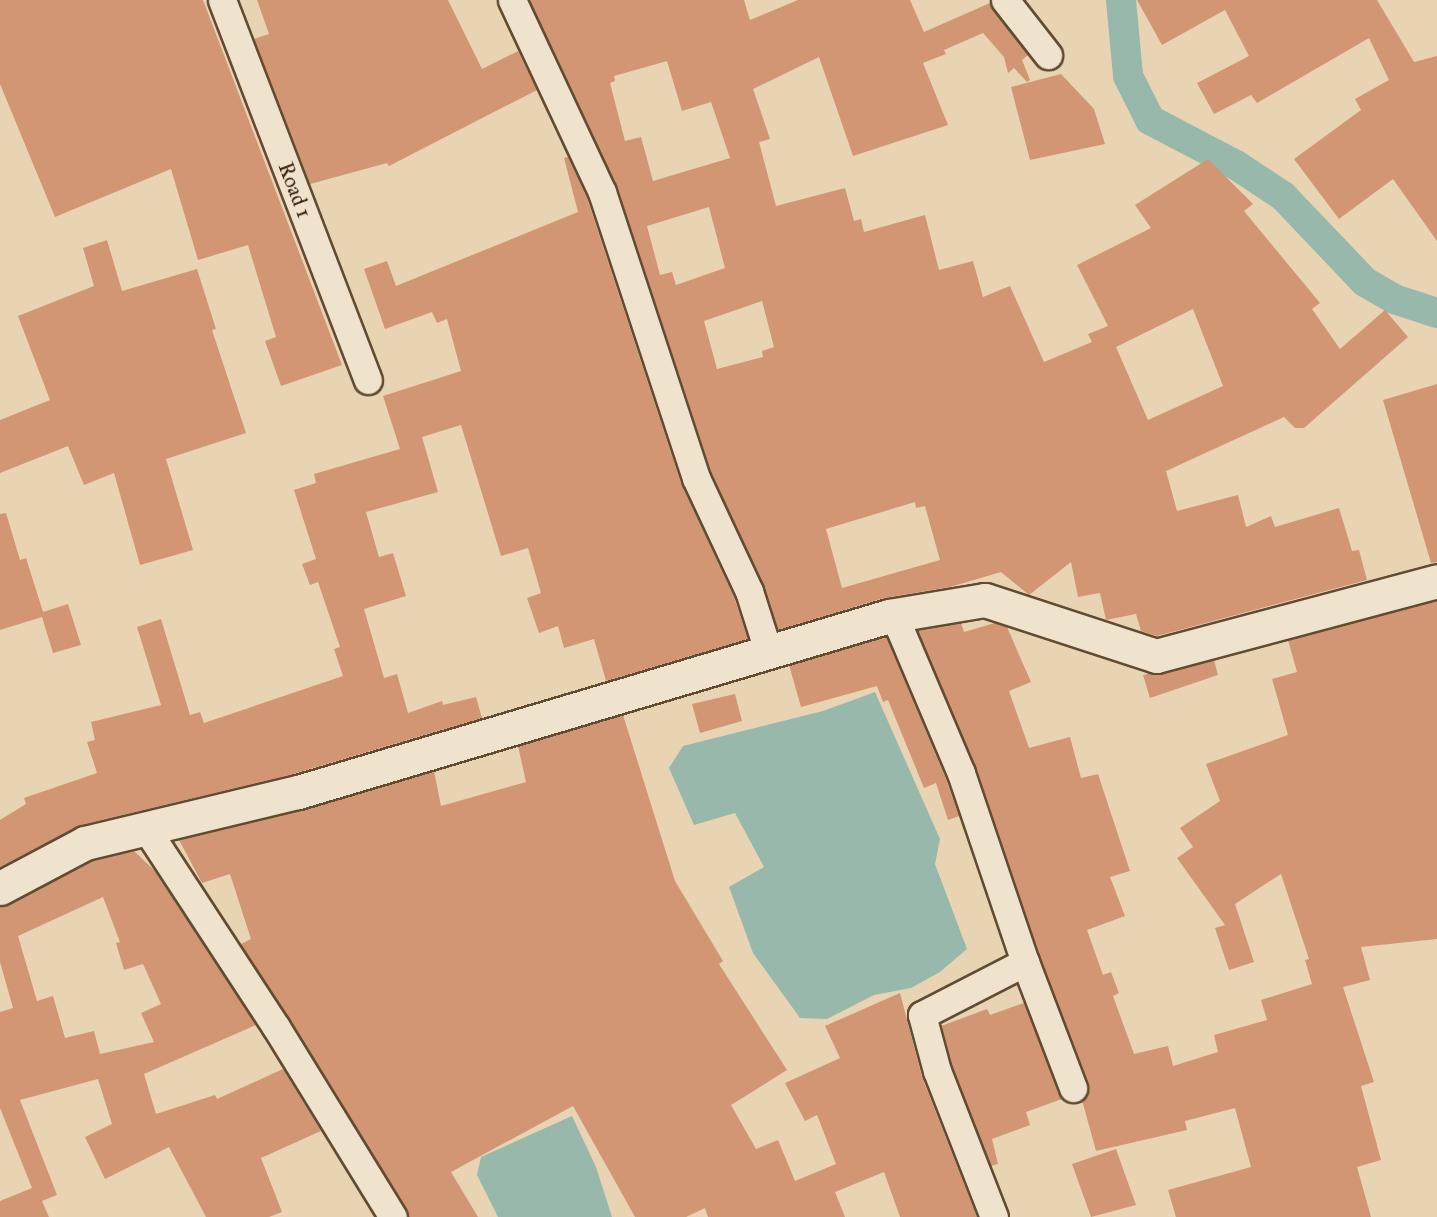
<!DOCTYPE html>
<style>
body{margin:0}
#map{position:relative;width:1437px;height:1217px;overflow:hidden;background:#e8d4b3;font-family:"IM FELL Great Primer",serif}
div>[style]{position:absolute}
.water>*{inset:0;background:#97b8ab}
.canal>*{height:30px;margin:-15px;padding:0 15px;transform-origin:15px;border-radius:15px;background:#97b8ab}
.building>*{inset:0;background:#d29674}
.roads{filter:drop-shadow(2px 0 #614c32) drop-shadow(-2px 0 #614c32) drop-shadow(0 2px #614c32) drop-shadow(0 -2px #614c32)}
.street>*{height:27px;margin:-13.5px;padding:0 13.5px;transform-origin:13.5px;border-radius:13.5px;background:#f0e3ce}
.secondary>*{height:33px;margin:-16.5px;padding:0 16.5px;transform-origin:16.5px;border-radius:16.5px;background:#f0e3ce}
span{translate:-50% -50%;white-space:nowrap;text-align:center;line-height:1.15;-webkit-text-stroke:5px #f0e3ce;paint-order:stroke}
.street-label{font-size:21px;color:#341f07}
</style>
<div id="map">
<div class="water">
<div style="clip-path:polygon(875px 692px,940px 839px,935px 864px,967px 949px,940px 972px,911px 988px,874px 995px,827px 1019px,800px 1018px,753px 953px,729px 887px,764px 867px,735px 813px,694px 825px,669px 768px,683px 746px,823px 711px)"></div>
<div style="clip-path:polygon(572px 1116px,596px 1167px,612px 1217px,498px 1217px,477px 1175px,481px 1157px)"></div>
</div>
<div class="canal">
<div style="left:1121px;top:0;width:76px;rotate:84.7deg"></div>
<div style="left:1128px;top:76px;width:49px;rotate:63.4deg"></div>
<div style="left:1150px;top:120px;width:97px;rotate:27.6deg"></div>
<div style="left:1236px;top:165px;width:56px;rotate:33.4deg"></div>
<div style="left:1283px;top:196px;width:119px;rotate:46.4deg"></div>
<div style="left:1365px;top:282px;width:34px;rotate:30deg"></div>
<div style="left:1394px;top:299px;width:45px;rotate:18deg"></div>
</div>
<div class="building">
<div style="clip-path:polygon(0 0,203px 0,342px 365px,281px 386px,265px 341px,276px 337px,248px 245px,198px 260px,171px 169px,55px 217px,0 84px)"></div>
<div style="clip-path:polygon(257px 0,448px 0,482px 69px,518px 51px,537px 90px,389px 166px,387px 163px,310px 184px,254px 39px,269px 34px)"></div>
<div style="clip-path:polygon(evenodd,529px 0,744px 0,750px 20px,798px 0,910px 0,924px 32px,990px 3px,1028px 55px,1022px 60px,1030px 80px,1027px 82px,1014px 68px,1008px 73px,1004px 57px,983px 33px,944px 50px,946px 54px,923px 63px,948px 125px,853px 156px,819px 57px,753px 89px,770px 139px,759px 142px,776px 206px,845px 188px,854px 221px,861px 219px,864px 232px,925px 215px,939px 270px,973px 261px,983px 297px,1010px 286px,1044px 362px,1092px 342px,1088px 334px,1108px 326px,1077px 265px,1151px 228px,1135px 205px,1208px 159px,1253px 204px,1244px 211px,1320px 303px,1312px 309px,1340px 349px,1385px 310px,1408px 337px,1304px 428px,1295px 428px,1284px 417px,1166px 471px,1177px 511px,1238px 495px,1246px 527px,1271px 516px,1275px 527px,1339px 508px,1352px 551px,1359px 550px,1367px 580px,1157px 636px,1141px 631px,1136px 614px,1106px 620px,1100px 593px,1078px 597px,1071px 562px,1029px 595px,1001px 572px,950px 587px,884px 598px,778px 630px,763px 584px,711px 472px,617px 187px,529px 0,667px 61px,682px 111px,711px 102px,730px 158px,653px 181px,641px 137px,625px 141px,610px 83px,615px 81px,614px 76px,667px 61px,529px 0,709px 207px,725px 268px,676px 285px,672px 272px,660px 275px,647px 226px,709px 207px,529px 0,762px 301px,774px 347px,762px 351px,763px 357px,717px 369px,704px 321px,762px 301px,529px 0,1193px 309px,1223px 386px,1148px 420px,1116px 347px,1193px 309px,529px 0,915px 502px,916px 508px,925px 506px,940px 560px,842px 588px,826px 529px,915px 502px)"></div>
<div style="clip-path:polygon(1137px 0,1377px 0,1414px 62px,1437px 56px,1437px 241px,1393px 179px,1339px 219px,1294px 159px,1361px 110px,1355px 99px,1389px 80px,1369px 38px,1257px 103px,1251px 95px,1214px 114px,1197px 83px,1249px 56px,1225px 10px,1162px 45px)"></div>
<div style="clip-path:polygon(1061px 74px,1094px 109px,1105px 144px,1030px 160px,1011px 87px)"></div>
<div style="clip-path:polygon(568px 157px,587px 198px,681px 483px,734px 597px,748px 639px,606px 681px,594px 639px,564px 648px,558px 626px,539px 633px,527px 598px,541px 593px,528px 548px,501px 556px,461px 425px,422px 437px,438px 492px,366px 512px,379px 557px,393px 553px,406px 596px,364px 609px,384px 678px,397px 674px,408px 713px,442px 701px,443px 705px,476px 697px,482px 718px,293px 774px,81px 825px,0 867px,0 820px,26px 804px,24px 798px,97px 773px,87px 742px,95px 740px,91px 722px,161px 705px,137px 627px,161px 619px,190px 715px,200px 712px,204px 723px,343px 676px,334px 649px,340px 647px,318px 582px,310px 585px,302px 564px,316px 559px,294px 490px,316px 483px,314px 474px,400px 449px,383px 396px,461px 371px,447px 319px,437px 323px,432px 312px,385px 329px,364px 269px,387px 261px,396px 286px,578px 212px,564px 158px)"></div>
<div style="clip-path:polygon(107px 240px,122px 291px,197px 269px,216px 329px,212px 330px,246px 433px,166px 459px,193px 550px,140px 565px,114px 473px,84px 485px,68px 446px,0 473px,0 420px,50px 400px,18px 316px,94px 286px,83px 248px)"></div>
<div style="clip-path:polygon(1437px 384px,1437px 562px,1431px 563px,1383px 400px)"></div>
<div style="clip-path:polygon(6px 513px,20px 560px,26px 558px,43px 612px,68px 604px,81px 645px,53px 653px,42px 617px,0 630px,0 514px)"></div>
<div style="clip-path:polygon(1437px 600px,1437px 939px,1361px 947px,1370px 980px,1343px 987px,1374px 1082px,1361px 1086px,1381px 1160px,1357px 1167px,1371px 1217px,1176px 1217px,1168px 1190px,1251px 1167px,1235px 1108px,1185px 1121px,1187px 1130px,1096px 1151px,1082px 1100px,1088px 1091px,1088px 1082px,1040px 957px,976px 768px,917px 630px,961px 623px,964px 632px,995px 623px,1007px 627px,1031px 682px,1009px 691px,1029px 748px,1070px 737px,1081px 778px,1098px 774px,1130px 871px,1110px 877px,1125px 916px,1087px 930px,1103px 975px,1111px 972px,1119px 993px,1113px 996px,1134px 1054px,1168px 1046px,1173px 1066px,1218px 1052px,1214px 1035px,1267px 1020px,1261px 1000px,1312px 984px,1305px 960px,1309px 959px,1281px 874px,1235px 904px,1254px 962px,1229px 970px,1215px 928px,1225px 925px,1177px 858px,1193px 847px,1180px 828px,1220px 801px,1206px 764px,1288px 735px,1272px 679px,1297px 672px,1288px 640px)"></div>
<div style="clip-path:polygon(886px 636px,946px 779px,959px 816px,948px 820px,936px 783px,924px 788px,888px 700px,883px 702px,877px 686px,801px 707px,789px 665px)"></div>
<div style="clip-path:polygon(1214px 660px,1218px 675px,1150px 698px,1143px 675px)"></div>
<div style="clip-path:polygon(735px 694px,742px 721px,700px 733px,692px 704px)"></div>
<div style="clip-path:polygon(623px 715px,675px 881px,723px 961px,719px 964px,787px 1070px,731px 1105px,756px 1149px,778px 1140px,795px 1181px,836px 1164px,817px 1115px,805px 1121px,785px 1083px,840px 1058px,825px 1026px,900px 993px,922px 1077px,977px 1217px,900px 1217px,884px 1172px,835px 1192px,845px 1217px,708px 1217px,705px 1208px,686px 1217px,635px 1217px,573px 1106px,451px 1172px,478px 1217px,409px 1217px,241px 944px,251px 939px,230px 874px,202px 883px,179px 840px,302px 810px,434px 771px,441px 806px,526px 782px,518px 746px)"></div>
<div style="clip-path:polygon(evenodd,134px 851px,155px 871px,256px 1025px,144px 1074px,156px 1114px,215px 1095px,217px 1099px,283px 1069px,321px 1131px,261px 1158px,282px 1212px,269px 1217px,206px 1217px,169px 1147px,105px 1179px,85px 1137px,112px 1124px,98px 1079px,20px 1100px,57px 1195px,42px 1201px,49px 1217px,0 1217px,0 1201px,32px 1188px,0 1108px,0 1012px,13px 1008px,0 962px,0 907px,92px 861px,134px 851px,103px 897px,120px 942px,116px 943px,124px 970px,143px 964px,161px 1004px,141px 1013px,154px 1042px,100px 1054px,94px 1031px,65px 1038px,53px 996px,37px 1001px,18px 936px,103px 897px)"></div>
<div style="clip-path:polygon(1024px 1003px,1062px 1099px,1026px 1112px,1030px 1125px,992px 1139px,998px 1164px,991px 1166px,952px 1066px,941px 1026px,987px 1009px,990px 1015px)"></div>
<div style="clip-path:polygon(1116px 1149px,1136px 1205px,1091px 1217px,1072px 1164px)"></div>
</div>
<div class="roads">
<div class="street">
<div style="left:222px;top:0;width:407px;rotate:69deg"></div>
<div style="left:512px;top:0;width:212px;rotate:64.9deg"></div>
<div style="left:602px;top:192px;width:301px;rotate:71.8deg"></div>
<div style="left:696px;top:478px;width:125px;rotate:64.9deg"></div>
<div style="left:749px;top:591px;width:66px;rotate:72.4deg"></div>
<div style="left:1005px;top:0;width:70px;rotate:52deg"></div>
<div style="left:889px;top:616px;width:15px;rotate:48deg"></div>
<div style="left:899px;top:627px;width:159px;rotate:67deg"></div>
<div style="left:961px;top:773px;width:200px;rotate:71.3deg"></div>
<div style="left:1025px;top:962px;width:135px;rotate:69.1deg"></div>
<div style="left:147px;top:830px;width:235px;rotate:56.8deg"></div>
<div style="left:276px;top:1027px;width:223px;rotate:58.4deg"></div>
<div style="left:994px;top:1217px;width:157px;rotate:-111.3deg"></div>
<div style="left:937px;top:1071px;width:58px;rotate:-105deg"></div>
<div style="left:922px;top:1015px;width:116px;rotate:-27.2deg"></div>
</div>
<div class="secondary">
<div style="left:0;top:888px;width:96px;rotate:-27.9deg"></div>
<div style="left:85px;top:843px;width:219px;rotate:-13.5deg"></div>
<div style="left:298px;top:792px;width:617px;rotate:-16.58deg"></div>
<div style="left:889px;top:616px;width:97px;rotate:-9.5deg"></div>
<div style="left:985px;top:600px;width:180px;rotate:18.1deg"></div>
<div style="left:1156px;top:656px;width:291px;rotate:-14.9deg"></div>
</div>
</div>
<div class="street-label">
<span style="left:295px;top:190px;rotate:69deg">Road 1</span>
</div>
</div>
